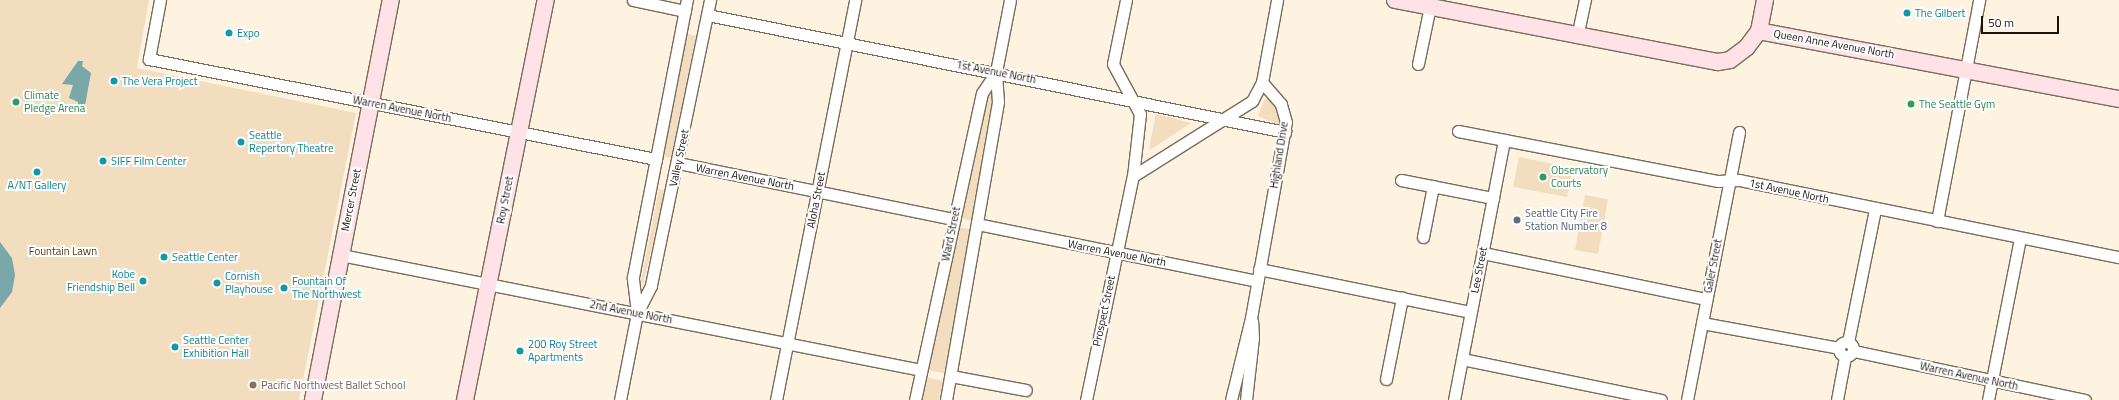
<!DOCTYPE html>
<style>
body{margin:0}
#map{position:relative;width:2119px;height:400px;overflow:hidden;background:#fef2e1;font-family:"Titillium Web",sans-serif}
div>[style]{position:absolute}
.green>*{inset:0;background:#f2debf}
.water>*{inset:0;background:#7aa7aa}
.roads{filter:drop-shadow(1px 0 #796c59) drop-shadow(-1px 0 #796c59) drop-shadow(0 1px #796c59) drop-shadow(0 -1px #796c59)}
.street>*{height:11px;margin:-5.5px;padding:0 5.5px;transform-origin:5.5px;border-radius:5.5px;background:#fff}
.street>.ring{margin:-5.5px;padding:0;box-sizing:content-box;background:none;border:11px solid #fff;border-radius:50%}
.secondary>*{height:16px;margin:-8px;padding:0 8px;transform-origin:8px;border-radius:8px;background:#ffe1e8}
.dots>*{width:11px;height:11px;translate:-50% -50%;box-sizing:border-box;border:2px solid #fff;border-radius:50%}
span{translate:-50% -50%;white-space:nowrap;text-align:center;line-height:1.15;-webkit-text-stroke:4px #fff;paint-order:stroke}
.culture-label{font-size:11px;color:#0d838f}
.left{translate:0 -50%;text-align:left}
.right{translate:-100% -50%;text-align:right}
.street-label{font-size:11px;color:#19140d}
.leisure-label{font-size:11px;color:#27864d}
.service-label{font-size:11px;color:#4e5e75}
.park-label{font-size:11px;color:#4f3911}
.education-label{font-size:11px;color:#785e54}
.scale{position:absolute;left:1981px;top:16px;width:78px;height:18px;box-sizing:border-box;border:2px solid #19140d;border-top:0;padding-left:5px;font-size:12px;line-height:14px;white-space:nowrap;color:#19140d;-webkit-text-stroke:3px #fff;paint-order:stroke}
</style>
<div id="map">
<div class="green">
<div style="clip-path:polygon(0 0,149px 0,137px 68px,356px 113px,299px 400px,0 400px)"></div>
<div style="clip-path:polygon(687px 34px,696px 36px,671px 158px,663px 156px)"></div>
<div style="clip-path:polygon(994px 89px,972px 221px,960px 218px,986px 92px)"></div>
<div style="clip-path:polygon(1269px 98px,1281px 112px,1281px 126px,1258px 116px,1264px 100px)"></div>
<div style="clip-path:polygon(1156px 114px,1191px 123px,1150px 150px,1149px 149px)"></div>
<div style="clip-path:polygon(1519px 157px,1573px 168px,1567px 197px,1513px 187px)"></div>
<div style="clip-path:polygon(659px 189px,665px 191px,643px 285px,641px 281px)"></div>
<div style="clip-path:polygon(1585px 195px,1608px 199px,1598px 254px,1575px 250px)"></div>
<div style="clip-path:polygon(955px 227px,971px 229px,944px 373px,927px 370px)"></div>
<div style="clip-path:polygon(925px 377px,943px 381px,939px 400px,921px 400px)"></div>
</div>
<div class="water">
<div style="clip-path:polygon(78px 61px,83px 61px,82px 66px,91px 73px,84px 111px,78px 109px,78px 102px,69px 98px,73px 85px,62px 84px)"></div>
<div style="clip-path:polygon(0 242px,12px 258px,15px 275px,12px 292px,0 308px)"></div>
</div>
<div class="roads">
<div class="street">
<div style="left:160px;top:0;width:60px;rotate:100.6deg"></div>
<div style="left:149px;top:59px;width:517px;rotate:11.16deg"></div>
<div style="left:633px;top:0;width:53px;rotate:11.9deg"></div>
<div style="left:1126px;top:0;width:65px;rotate:101.5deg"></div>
<div style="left:1113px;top:64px;width:57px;rotate:61.6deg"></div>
<div style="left:1140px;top:114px;width:62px;rotate:96.4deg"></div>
<div style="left:708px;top:15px;width:589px;rotate:11.46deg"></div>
<div style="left:1577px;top:37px;width:38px;rotate:-78deg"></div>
<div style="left:1418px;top:64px;width:64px;rotate:-78.3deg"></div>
<div style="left:1458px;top:131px;width:265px;rotate:10.9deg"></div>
<div style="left:1718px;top:181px;width:21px;rotate:-3deg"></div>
<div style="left:1739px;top:180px;width:388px;rotate:11.5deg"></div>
<div style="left:678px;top:163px;width:282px;rotate:11.5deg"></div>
<div style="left:1401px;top:180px;width:94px;rotate:11.1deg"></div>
<div style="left:1937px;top:221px;width:225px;rotate:-79.2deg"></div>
<div style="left:977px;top:224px;width:286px;rotate:11.5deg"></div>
<div style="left:1423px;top:237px;width:52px;rotate:-78.9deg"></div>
<div style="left:1483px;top:253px;width:228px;rotate:11.7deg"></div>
<div style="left:341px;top:255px;width:591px;rotate:11.21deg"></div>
<div style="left:1259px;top:269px;width:215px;rotate:11.5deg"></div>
<div style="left:637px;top:312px;width:35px;rotate:-97deg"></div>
<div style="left:633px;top:277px;width:282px;rotate:-79deg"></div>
<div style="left:1702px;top:323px;width:139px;rotate:10.3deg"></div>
<div class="ring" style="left:1839px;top:342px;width:3px;height:3px"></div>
<div style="left:1848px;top:342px;width:136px;rotate:-78.5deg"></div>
<div style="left:1854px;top:351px;width:236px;rotate:12deg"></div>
<div style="left:1462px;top:359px;width:203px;rotate:11.6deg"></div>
<div style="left:951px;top:376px;width:76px;rotate:10.6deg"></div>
<div style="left:1386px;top:379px;width:83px;rotate:-78.8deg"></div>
<div style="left:620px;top:400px;width:89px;rotate:-78.9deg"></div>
<div style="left:637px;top:313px;width:31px;rotate:-63deg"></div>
<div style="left:651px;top:285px;width:291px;rotate:-78.3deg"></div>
<div style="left:776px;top:400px;width:408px;rotate:-78.8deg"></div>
<div style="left:915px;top:400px;width:314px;rotate:-77.7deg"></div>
<div style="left:982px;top:93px;width:25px;rotate:-56deg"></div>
<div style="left:946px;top:400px;width:303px;rotate:-80.1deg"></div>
<div style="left:998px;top:102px;width:30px;rotate:-94deg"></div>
<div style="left:996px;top:72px;width:73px;rotate:-79deg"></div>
<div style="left:1086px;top:400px;width:229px;rotate:-78.2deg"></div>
<div style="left:1133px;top:176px;width:141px;rotate:-32.2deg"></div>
<div style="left:1252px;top:101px;width:21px;rotate:-62deg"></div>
<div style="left:1262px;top:82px;width:83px;rotate:-79.6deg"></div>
<div style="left:1231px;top:400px;width:84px;rotate:-76.3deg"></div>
<div style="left:1251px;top:318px;width:199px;rotate:-79.9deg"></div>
<div style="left:1286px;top:122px;width:19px;rotate:-106deg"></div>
<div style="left:1281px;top:104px;width:29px;rotate:-131deg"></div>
<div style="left:1246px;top:400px;width:62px;rotate:-83.6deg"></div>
<div style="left:1253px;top:338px;width:17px;rotate:-93deg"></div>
<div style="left:1454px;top:400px;width:265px;rotate:-79.1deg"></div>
<div style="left:1687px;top:400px;width:273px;rotate:-79deg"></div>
<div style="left:1837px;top:400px;width:44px;rotate:-79.5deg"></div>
<div style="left:1988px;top:400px;width:165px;rotate:-78.8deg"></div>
</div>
<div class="secondary">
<div style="left:1395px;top:0;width:329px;rotate:10.9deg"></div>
<div style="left:1718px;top:62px;width:12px;rotate:-9deg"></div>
<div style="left:1730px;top:60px;width:21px;rotate:-37deg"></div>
<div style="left:1747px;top:47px;width:20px;rotate:-53deg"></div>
<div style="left:1759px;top:31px;width:32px;rotate:-79deg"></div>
<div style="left:1759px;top:31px;width:366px;rotate:10.7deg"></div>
<div style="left:313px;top:400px;width:408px;rotate:-79deg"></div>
<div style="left:465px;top:400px;width:408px;rotate:-78.6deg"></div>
</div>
</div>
<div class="dots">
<div style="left:1907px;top:13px;background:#0f9aa8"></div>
<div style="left:229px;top:33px;background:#0f9aa8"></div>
<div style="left:114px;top:81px;background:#0f9aa8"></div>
<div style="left:16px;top:102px;background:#2e9e5b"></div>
<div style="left:1911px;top:104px;background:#2e9e5b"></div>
<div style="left:241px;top:142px;background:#0f9aa8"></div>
<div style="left:103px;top:161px;background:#0f9aa8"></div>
<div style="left:37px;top:172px;background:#0f9aa8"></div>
<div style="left:1543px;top:177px;background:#2e9e5b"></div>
<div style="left:1517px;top:220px;background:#5c6f8a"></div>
<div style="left:164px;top:257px;background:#0f9aa8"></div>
<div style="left:143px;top:281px;background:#0f9aa8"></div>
<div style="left:217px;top:283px;background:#0f9aa8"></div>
<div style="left:284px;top:288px;background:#0f9aa8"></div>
<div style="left:175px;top:347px;background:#0f9aa8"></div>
<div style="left:520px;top:351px;background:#0f9aa8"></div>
<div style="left:253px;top:385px;background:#8d6e63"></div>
</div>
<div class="culture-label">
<span class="left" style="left:1915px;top:13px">The Gilbert</span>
<span class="left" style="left:237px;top:33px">Expo</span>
<span class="left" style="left:122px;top:81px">The Vera Project</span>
<span class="left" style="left:249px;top:142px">Seattle<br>Repertory Theatre</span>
<span class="left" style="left:111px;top:161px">SIFF Film Center</span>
<span style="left:37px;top:185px">A/NT Gallery</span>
<span class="left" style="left:172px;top:257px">Seattle Center</span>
<span class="right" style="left:135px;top:281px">Kobe<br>Friendship Bell</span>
<span class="left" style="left:225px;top:283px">Cornish<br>Playhouse</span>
<span class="left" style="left:292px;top:288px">Fountain Of<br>The Northwest</span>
<span class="left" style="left:183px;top:347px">Seattle Center<br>Exhibition Hall</span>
<span class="left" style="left:528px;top:351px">200 Roy Street<br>Apartments</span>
</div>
<div class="street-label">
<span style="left:1834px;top:44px;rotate:10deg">Queen Anne Avenue North</span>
<span style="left:996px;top:72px;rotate:11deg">1st Avenue North</span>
<span style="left:402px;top:109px;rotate:11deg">Warren Avenue North</span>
<span style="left:1279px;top:155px;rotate:-81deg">Highland Drive</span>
<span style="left:679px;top:158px;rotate:-78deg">Valley Street</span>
<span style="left:745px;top:177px;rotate:11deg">Warren Avenue North</span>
<span style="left:1789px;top:191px;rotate:12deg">1st Avenue North</span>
<span style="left:351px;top:200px;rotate:-79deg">Mercer Street</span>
<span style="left:505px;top:200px;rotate:-79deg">Roy Street</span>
<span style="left:816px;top:200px;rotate:-79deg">Aloha Street</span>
<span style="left:951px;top:234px;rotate:-78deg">Ward Street</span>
<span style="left:1117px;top:253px;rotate:11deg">Warren Avenue North</span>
<span style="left:1713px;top:266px;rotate:-79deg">Galer Street</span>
<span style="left:1479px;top:270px;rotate:-79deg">Lee Street</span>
<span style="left:1104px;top:311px;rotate:-78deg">Prospect Street</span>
<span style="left:631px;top:312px;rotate:11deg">2nd Avenue North</span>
<span style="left:1969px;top:376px;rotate:12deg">Warren Avenue North</span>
</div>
<div class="leisure-label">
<span class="left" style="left:24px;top:102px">Climate<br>Pledge Arena</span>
<span class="left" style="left:1919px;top:104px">The Seattle Gym</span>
<span class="left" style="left:1551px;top:177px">Observatory<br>Courts</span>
</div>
<div class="service-label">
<span class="left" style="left:1525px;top:220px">Seattle City Fire<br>Station Number 8</span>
</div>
<div class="park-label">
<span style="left:63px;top:251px">Fountain Lawn</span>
</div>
<div class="education-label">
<span class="left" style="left:261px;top:385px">Pacific Northwest Ballet School</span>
</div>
<div class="scale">50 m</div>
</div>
